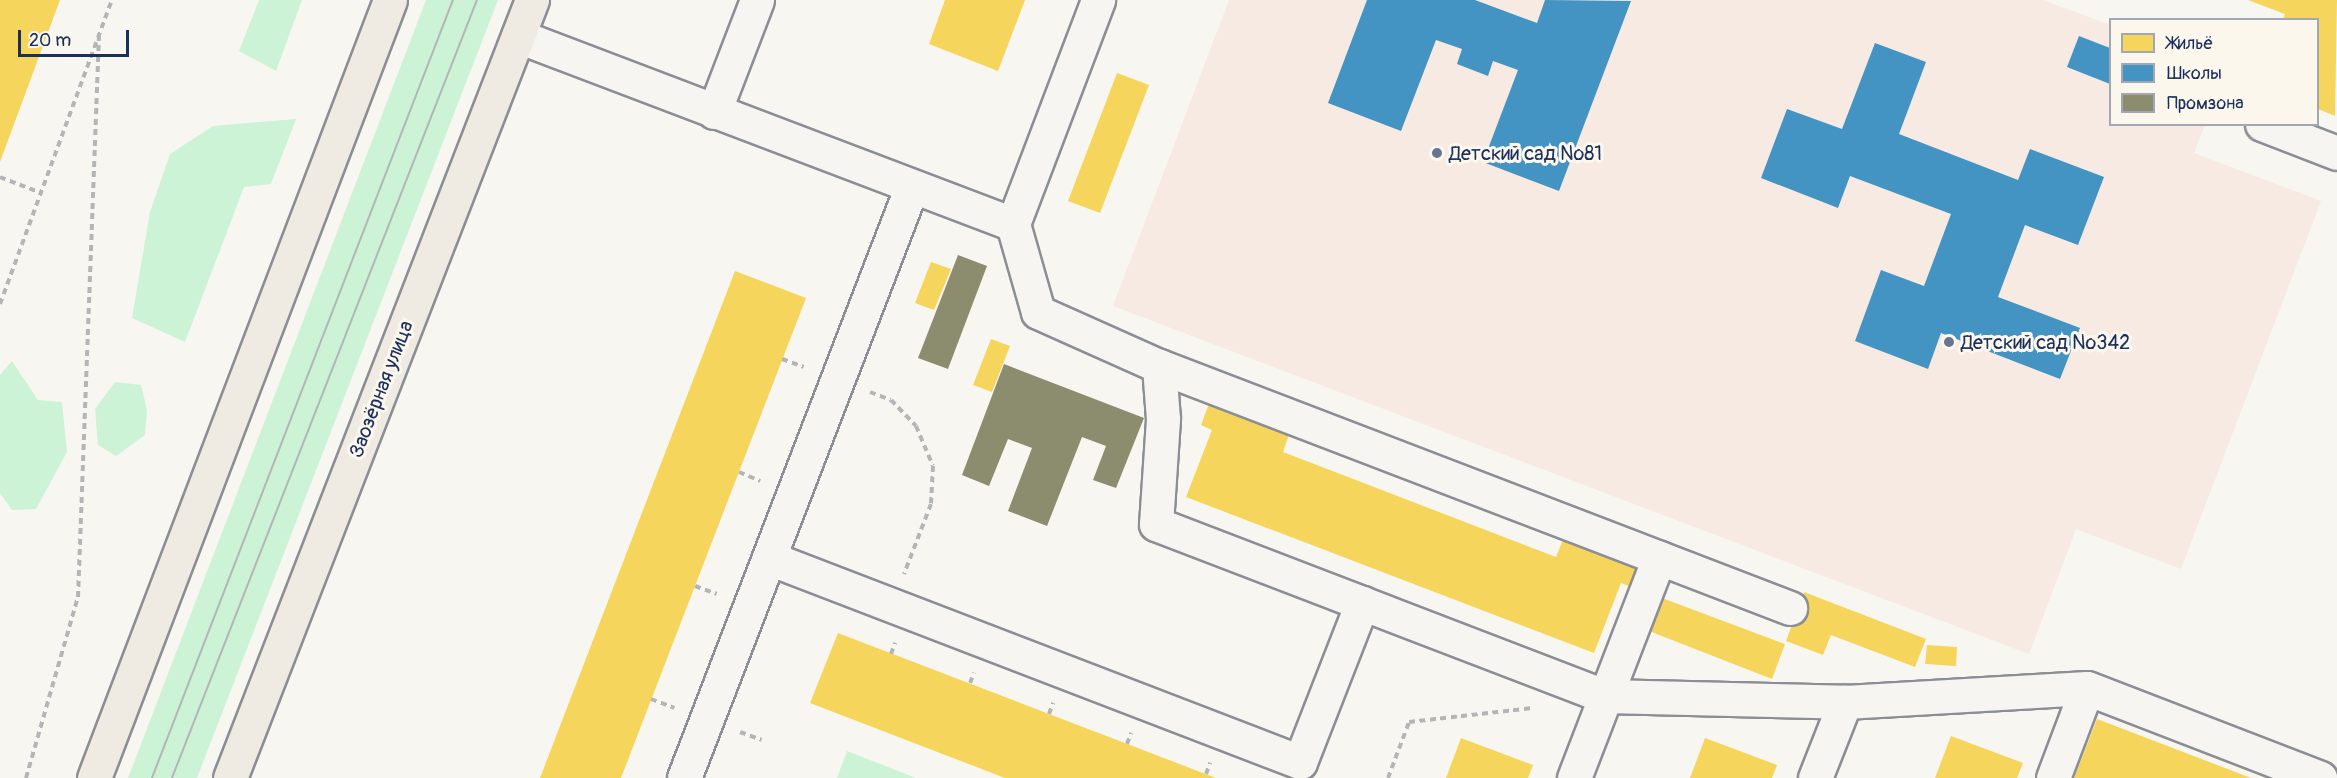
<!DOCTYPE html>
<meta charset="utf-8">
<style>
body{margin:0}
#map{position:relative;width:2337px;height:778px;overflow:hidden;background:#f8f6f0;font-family:Pangolin,sans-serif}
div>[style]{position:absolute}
.built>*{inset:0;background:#f6eae2}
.green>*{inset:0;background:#ccf3d5}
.homes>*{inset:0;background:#f6d55c}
.schools>*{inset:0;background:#4393c3}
.industry>*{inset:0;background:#8c8c6e}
.path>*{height:4px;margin-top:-2px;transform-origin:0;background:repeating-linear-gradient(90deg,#b3b5b7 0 6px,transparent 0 10.5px)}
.roads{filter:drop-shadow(2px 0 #8b8e94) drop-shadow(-2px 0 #8b8e94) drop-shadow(0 2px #8b8e94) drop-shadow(0 -2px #8b8e94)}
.minor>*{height:33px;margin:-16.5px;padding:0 16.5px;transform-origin:16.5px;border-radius:16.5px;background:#f6f5f1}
.major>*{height:33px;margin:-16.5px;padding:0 16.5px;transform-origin:16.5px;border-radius:16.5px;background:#f0ebe2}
.tram>*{height:1.5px;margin:-0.75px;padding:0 0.75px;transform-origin:0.75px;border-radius:0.75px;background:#b3b5b7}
.dots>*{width:16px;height:16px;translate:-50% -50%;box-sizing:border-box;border:3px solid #fbf7ec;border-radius:50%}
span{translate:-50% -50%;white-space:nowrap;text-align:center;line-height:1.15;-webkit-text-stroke:6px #fbf7ec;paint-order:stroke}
.poi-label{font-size:20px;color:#1b2f5e}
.left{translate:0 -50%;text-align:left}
.street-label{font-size:20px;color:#1b2f5e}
.legend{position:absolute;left:2109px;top:18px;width:210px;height:108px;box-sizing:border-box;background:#fbf7ec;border:2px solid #a1a7b3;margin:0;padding:8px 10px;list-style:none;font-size:18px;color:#1b2f5e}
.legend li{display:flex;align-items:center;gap:12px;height:30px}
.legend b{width:30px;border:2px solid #a1a7b3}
.scale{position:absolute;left:18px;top:30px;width:111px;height:27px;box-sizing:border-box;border:3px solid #1b2f5e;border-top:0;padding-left:8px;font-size:18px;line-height:21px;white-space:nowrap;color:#1b2f5e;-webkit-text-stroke:4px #fbf7ec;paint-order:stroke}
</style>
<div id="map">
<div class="built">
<div style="clip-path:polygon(1229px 0,2043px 0,2110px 25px,2110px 124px,2205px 125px,2194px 153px,2321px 201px,2181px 569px,2076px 529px,2029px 654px,1113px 306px)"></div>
</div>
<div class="green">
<div style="clip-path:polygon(259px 0,302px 0,276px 71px,239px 51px)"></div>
<div style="clip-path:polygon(426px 0,498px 0,197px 778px,128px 778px)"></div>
<div style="clip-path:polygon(296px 119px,271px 184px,244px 187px,185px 342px,132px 318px,150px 212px,170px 154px,213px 126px)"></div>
<div style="clip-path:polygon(12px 361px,38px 400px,62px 402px,67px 452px,36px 509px,12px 510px,0 493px,0 375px)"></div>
<div style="clip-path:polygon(115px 382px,141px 385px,147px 410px,145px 435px,116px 456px,98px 445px,95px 409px)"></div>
<div style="clip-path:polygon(847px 751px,916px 778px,837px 778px)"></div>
</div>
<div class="homes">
<div style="clip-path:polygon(0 0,60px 0,0 162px)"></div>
<div style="clip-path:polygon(945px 0,1025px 0,998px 71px,929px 44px)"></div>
<div style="clip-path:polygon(2248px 0,2337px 0,2335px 116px,2318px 109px,2318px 20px,2283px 20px,2285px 14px)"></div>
<div style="clip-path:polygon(1117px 73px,1149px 85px,1100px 213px,1068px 201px)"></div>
<div style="clip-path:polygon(931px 262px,951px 269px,934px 310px,915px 303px)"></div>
<div style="clip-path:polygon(735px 271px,806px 298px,621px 778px,540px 778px)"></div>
<div style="clip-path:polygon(991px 339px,1010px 346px,992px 392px,973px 385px)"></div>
<div style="clip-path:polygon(1210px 401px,1290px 432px,1283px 452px,1556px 557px,1564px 537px,1639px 566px,1631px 587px,1621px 583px,1594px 653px,1186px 497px,1212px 430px,1201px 425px)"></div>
<div style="clip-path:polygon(1804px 592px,1926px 639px,1915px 667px,1831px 635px,1823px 655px,1786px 641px)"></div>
<div style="clip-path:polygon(1662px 598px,1785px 644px,1772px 679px,1649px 631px)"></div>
<div style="clip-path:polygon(838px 633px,1049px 714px,1216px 778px,1005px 778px,810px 703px)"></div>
<div style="clip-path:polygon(1927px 645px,1957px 647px,1956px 666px,1925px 664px)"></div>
<div style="clip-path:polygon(2097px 719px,2152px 740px,2251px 778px,2074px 778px)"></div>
<div style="clip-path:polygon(1951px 736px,2023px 763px,2017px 778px,1935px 778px)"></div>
<div style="clip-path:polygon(1461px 738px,1533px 765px,1528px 778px,1446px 778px)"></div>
<div style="clip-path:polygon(1705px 738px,1777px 765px,1772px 778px,1690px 778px)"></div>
</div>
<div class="schools">
<div style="clip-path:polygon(1367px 0,1475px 0,1537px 23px,1545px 0,1631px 1px,1559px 191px,1483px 162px,1518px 70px,1493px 61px,1488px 76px,1457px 64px,1462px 49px,1436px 40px,1401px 131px,1328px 103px)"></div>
<div style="clip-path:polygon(2079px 36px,2110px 48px,2110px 84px,2067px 67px)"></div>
<div style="clip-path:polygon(1875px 43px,1926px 62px,1899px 134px,2018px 180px,2030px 149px,2104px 177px,2078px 245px,2025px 225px,1998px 297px,2080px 328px,2060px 379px,1941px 333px,1928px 369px,1855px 341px,1881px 270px,1924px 286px,1951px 214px,1850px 176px,1838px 208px,1761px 178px,1787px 109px,1842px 129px)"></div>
</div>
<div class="industry">
<div style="clip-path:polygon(958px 255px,987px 266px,948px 369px,918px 358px)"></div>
<div style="clip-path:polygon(1004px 364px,1144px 418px,1116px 488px,1093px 480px,1106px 446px,1082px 437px,1047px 526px,1008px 511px,1032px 448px,1008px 439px,989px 486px,962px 475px)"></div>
</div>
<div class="path">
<div style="left:0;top:177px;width:44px;rotate:21.3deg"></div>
<div style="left:0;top:304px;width:324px;rotate:-69.8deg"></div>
<div style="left:782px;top:359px;width:23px;rotate:20deg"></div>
<div style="left:870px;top:392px;width:22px;rotate:21deg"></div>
<div style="left:891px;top:400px;width:36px;rotate:46deg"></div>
<div style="left:916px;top:426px;width:43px;rotate:67deg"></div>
<div style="left:933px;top:466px;width:38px;rotate:93deg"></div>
<div style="left:931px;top:504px;width:75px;rotate:111.1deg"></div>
<div style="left:739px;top:472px;width:23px;rotate:23deg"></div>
<div style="left:695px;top:586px;width:23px;rotate:20deg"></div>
<div style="left:891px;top:654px;width:12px;rotate:-70deg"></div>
<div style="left:970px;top:683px;width:11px;rotate:-68deg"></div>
<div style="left:651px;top:699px;width:25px;rotate:21deg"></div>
<div style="left:1049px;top:714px;width:12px;rotate:-70deg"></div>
<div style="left:740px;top:732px;width:23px;rotate:20deg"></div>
<div style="left:1127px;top:744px;width:12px;rotate:-70deg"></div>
<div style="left:1206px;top:774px;width:12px;rotate:-70deg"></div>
<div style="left:26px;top:778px;width:188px;rotate:-74deg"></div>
<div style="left:78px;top:597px;width:562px;rotate:-87.86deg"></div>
<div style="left:1388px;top:778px;width:60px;rotate:-69.4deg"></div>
<div style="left:1409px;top:722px;width:123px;rotate:-6.5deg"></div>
</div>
<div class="roads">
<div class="minor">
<div style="left:518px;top:36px;width:529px;rotate:20.8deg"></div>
<div style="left:1013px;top:224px;width:240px;rotate:-69.2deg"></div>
<div style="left:714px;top:112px;width:120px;rotate:-69deg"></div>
<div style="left:2262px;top:124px;width:80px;rotate:21.1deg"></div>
<div style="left:1013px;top:224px;width:91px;rotate:74.1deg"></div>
<div style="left:1038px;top:312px;width:133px;rotate:24.1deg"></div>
<div style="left:1159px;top:366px;width:53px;rotate:85.7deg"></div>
<div style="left:1163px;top:419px;width:105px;rotate:93.8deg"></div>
<div style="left:1156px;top:524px;width:481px;rotate:21deg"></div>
<div style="left:1605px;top:696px;width:240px;rotate:1.4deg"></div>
<div style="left:1845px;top:702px;width:242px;rotate:-3.3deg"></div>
<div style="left:2087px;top:688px;width:250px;rotate:21.1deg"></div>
<div style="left:1159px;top:366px;width:676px;rotate:20.98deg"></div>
<div style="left:769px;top:558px;width:569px;rotate:21.02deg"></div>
<div style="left:1300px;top:762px;width:171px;rotate:-68.7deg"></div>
<div style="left:684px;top:778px;width:634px;rotate:-68.94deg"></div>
<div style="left:1574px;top:778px;width:236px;rotate:-68.9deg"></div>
<div style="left:1815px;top:778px;width:82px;rotate:-68.5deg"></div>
<div style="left:2053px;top:778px;width:96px;rotate:-69.3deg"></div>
</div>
<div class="major">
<div style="left:94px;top:778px;width:832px;rotate:-69.17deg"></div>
<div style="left:230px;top:778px;width:835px;rotate:-68.79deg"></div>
</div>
</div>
<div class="tram">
<div style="left:152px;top:778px;width:834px;rotate:-68.85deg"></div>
<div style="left:172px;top:778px;width:836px;rotate:-68.59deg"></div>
</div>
<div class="dots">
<div style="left:1437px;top:153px;background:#687591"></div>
<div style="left:1949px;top:342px;background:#687591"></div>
</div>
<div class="poi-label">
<span class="left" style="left:1449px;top:153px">Детский сад №81</span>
<span class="left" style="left:1961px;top:342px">Детский сад №342</span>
</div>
<div class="street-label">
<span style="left:381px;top:389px;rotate:-69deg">Заозёрная улица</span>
</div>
<ul class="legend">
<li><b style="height:16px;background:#f6d55c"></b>Жильё</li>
<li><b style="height:16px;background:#4393c3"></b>Школы</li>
<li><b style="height:16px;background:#8c8c6e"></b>Промзона</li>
</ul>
<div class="scale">20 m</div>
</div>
